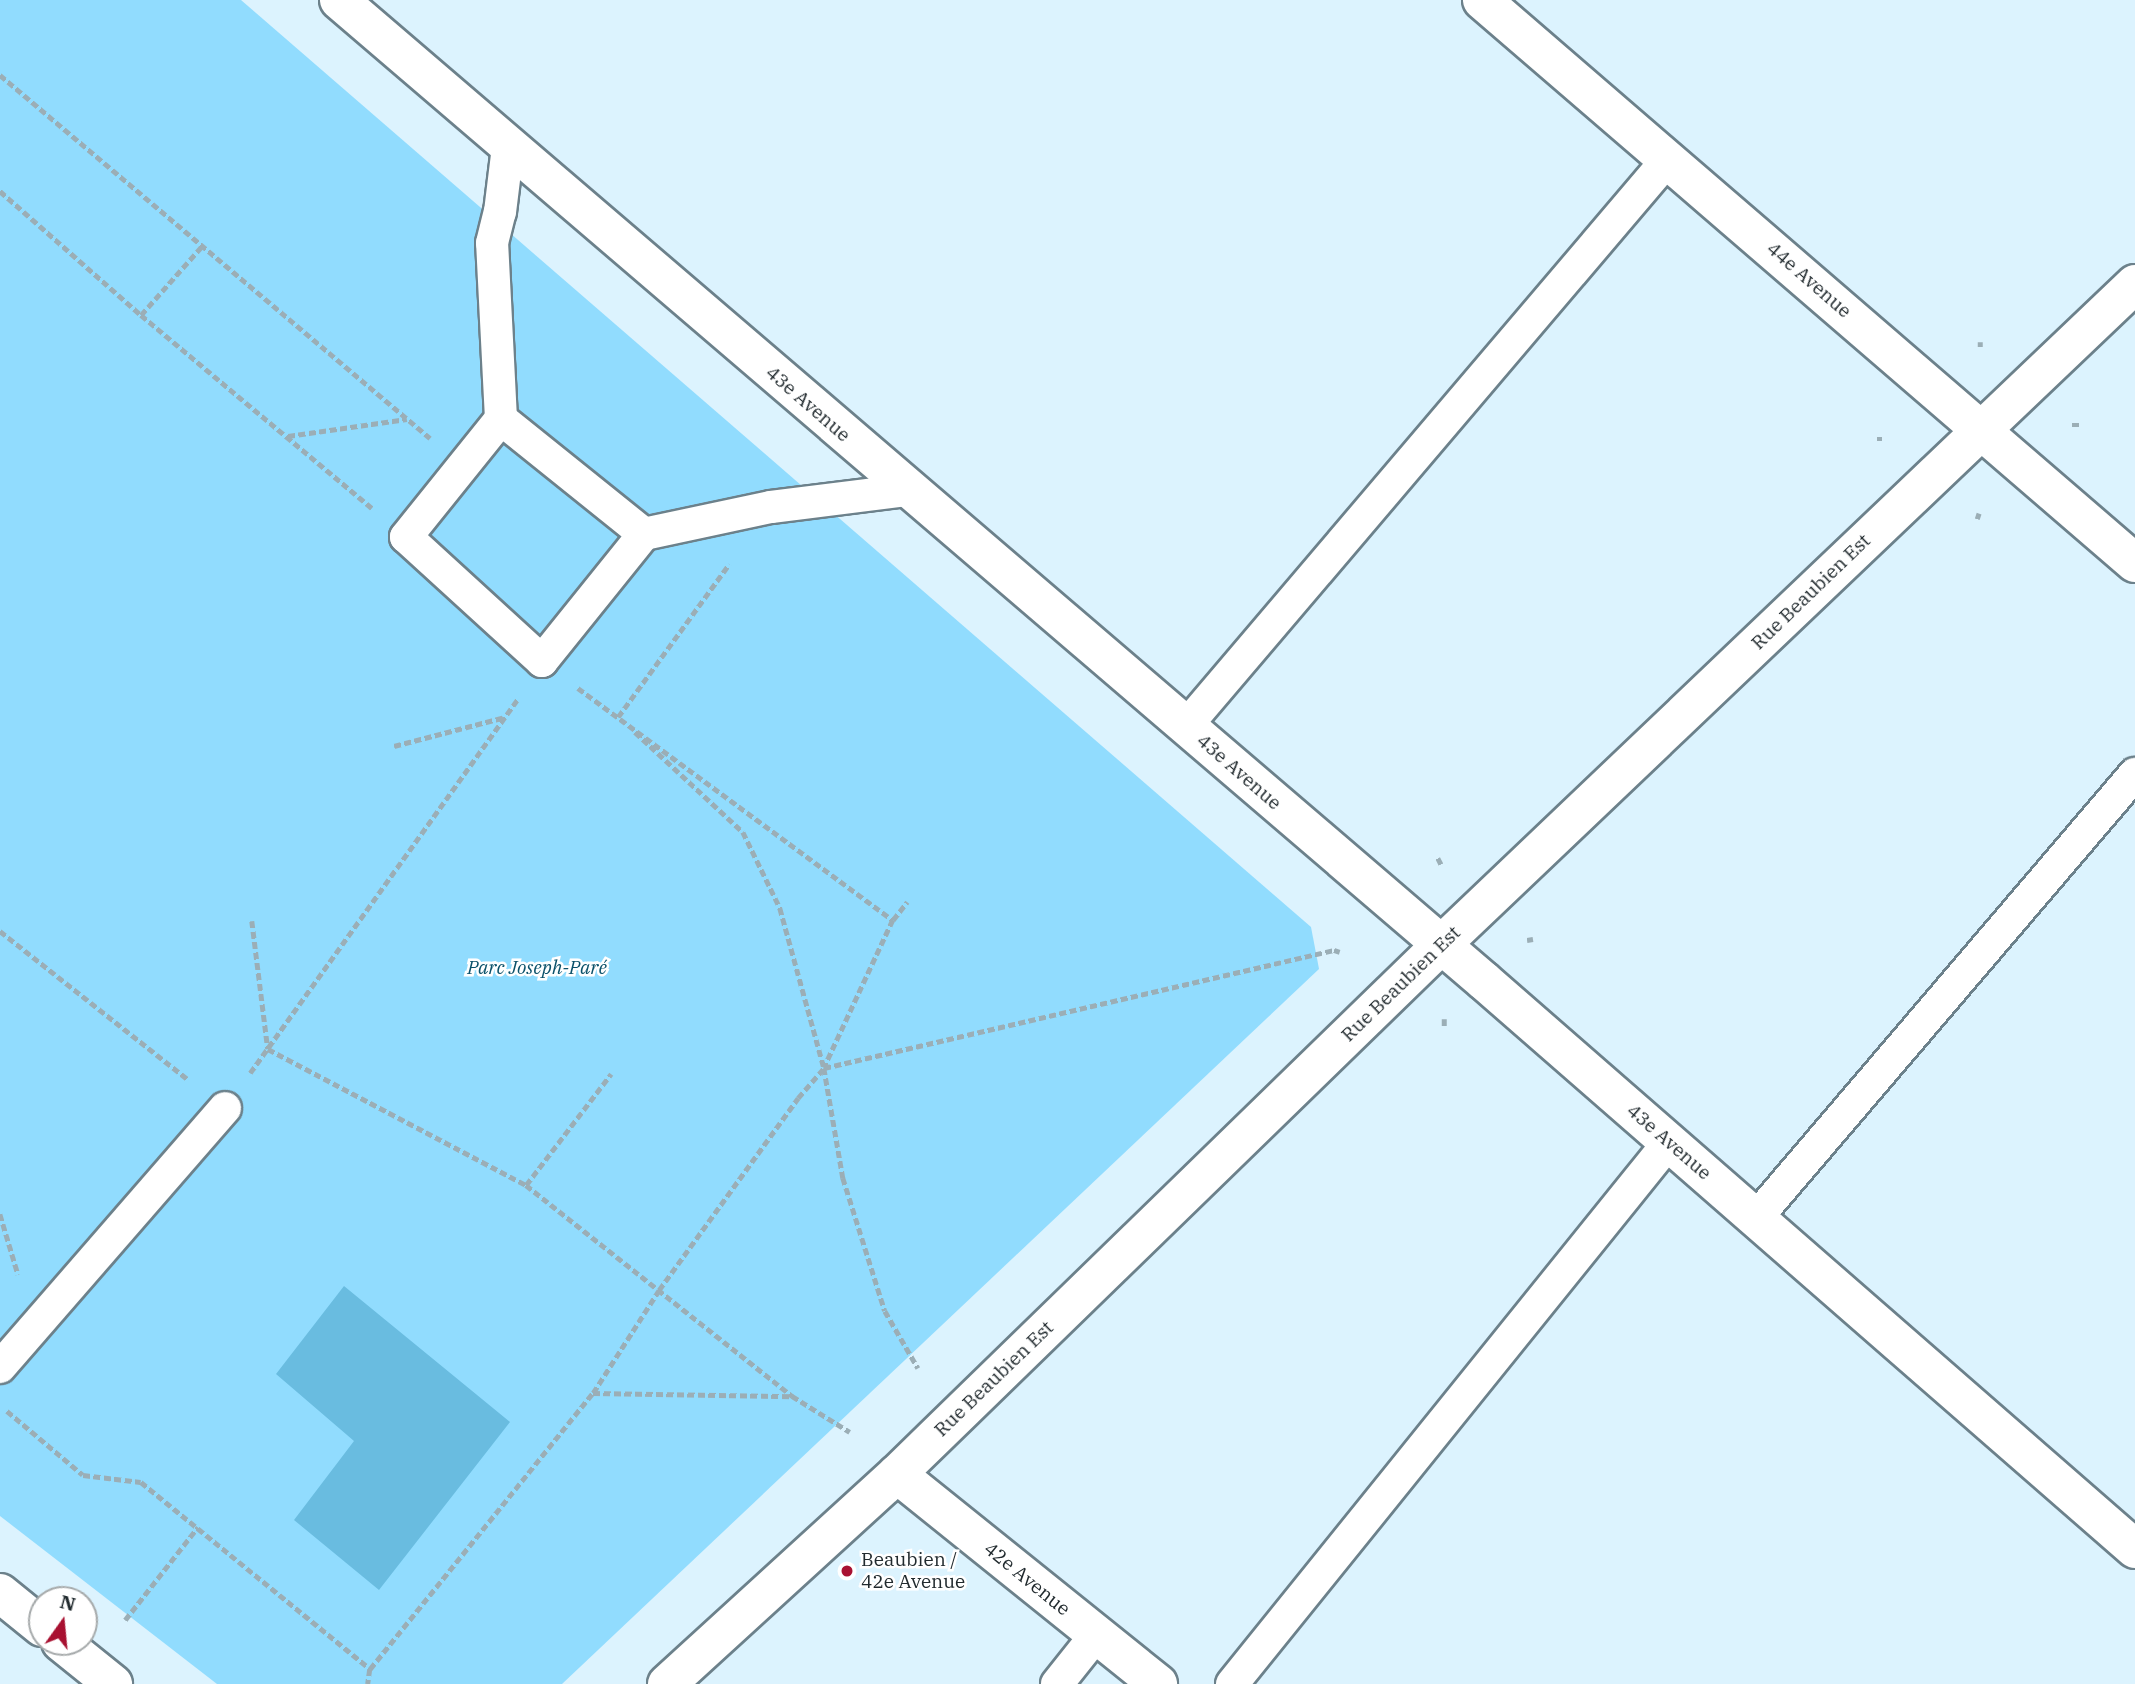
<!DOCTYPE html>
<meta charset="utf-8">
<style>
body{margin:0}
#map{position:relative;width:2135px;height:1684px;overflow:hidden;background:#dcf3fe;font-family:"IBM Plex Serif",serif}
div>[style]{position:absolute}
.green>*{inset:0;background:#91dcfe}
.water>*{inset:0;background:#69bce0}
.path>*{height:4.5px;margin-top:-2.25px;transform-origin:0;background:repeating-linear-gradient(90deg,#9baeb6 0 7px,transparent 0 10.5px)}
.roads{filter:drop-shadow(2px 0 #6c818b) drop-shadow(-2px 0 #6c818b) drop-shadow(0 2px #6c818b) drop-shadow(0 -2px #6c818b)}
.service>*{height:32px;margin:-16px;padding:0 16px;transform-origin:16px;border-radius:16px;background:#fff}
.minor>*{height:38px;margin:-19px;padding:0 19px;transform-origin:19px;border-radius:19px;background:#fff}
.tertiary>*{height:38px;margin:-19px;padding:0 19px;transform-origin:19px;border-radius:19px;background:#fff}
.dots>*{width:19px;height:19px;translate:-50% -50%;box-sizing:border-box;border:4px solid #fff;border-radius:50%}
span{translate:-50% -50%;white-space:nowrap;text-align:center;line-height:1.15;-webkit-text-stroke:5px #fff;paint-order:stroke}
.street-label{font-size:19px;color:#212a2e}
.park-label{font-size:19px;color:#0b516a;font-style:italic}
.poi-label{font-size:19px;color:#212a2e}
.left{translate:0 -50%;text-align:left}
.north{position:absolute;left:28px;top:1586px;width:70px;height:70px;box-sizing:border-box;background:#fff;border:2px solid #a6aaab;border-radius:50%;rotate:15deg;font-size:19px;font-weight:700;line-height:28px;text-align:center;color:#212a2e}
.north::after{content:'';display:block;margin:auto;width:24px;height:32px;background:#a81131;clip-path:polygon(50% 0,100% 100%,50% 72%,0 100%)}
</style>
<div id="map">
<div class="green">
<div style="clip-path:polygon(0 0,241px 0,1311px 927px,1319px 969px,562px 1684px,217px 1684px,0 1516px)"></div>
</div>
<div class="water">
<div style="clip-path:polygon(344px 1286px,510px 1422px,379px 1590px,294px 1520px,354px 1441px,276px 1374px)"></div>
</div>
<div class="path">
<div style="left:0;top:75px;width:563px;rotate:40.17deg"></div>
<div style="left:0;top:191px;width:188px;rotate:41.3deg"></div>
<div style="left:141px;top:315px;width:301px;rotate:39.9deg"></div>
<div style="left:141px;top:315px;width:94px;rotate:-48.5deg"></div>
<div style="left:1980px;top:347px;width:5px;rotate:-90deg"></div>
<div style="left:2072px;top:425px;width:7px"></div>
<div style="left:288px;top:436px;width:120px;rotate:-8.1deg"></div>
<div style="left:1877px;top:439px;width:5px"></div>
<div style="left:1977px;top:519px;width:6px;rotate:-72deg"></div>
<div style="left:578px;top:688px;width:391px;rotate:36.4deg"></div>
<div style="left:893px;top:920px;width:163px;rotate:115deg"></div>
<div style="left:618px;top:717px;width:189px;rotate:-54deg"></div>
<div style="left:635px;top:732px;width:147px;rotate:42.8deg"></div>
<div style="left:743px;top:832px;width:85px;rotate:64deg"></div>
<div style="left:780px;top:908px;width:166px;rotate:74.6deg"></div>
<div style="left:824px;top:1068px;width:112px;rotate:80.2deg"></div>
<div style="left:843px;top:1178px;width:139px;rotate:72.5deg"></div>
<div style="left:885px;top:1311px;width:66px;rotate:59.9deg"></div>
<div style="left:394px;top:746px;width:115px;rotate:-14.6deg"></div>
<div style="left:1438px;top:858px;width:7px;rotate:63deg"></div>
<div style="left:893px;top:920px;width:23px;rotate:-52deg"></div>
<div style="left:252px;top:921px;width:129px;rotate:82.9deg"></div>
<div style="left:268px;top:1049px;width:292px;rotate:27.8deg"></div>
<div style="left:526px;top:1185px;width:340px;rotate:38.4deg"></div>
<div style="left:0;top:931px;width:241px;rotate:38.3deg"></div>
<div style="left:1527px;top:940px;width:6px;rotate:-9deg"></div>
<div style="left:1444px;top:1026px;width:7px;rotate:-90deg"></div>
<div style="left:250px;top:1073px;width:460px;rotate:-54.4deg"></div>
<div style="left:526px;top:1185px;width:140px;rotate:-52.6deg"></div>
<div style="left:0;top:1214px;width:63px;rotate:73.3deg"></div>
<div style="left:593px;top:1393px;width:122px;rotate:-57.3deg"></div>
<div style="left:659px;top:1290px;width:237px;rotate:-54.1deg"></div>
<div style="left:798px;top:1098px;width:40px;rotate:-49deg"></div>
<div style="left:824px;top:1068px;width:523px;rotate:-13.03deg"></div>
<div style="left:1334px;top:950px;width:6px;rotate:18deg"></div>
<div style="left:7px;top:1411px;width:99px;rotate:40.1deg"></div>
<div style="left:83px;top:1475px;width:58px;rotate:6.9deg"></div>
<div style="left:141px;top:1482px;width:296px;rotate:39.2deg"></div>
<div style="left:370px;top:1669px;width:15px;rotate:98deg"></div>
<div style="left:125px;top:1620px;width:118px;rotate:-51.9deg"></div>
<div style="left:370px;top:1669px;width:355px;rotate:-51.1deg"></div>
<div style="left:593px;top:1393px;width:199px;rotate:0.9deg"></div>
<div style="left:792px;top:1396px;width:68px;rotate:31.8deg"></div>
</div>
<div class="roads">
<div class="service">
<div style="left:501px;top:419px;width:184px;rotate:38.8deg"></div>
<div style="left:644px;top:534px;width:163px;rotate:128.8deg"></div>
<div style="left:542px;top:661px;width:184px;rotate:-137.6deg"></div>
<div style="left:406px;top:537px;width:151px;rotate:-51.2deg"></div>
<div style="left:501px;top:419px;width:176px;rotate:-92.9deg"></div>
<div style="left:492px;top:243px;width:32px;rotate:-76deg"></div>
<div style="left:500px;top:212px;width:65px;rotate:-83deg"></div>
<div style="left:644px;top:534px;width:130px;rotate:-12deg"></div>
<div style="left:771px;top:507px;width:138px;rotate:-7.1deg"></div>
<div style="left:1186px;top:726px;width:744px;rotate:-49.63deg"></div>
<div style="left:1756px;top:1218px;width:584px;rotate:-49.52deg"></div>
<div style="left:0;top:1367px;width:343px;rotate:-49deg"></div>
<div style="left:1057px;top:1684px;width:63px;rotate:-51.5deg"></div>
<div style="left:1232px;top:1684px;width:696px;rotate:-51.12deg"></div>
</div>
<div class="minor">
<div style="left:339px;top:0;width:1508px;rotate:40.59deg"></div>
<div style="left:1484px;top:981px;width:864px;rotate:41.1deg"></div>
<div style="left:1482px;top:0;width:862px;rotate:40.77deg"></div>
<div style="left:897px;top:1474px;width:335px;rotate:38.8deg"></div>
<div style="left:0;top:1593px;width:54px;rotate:39deg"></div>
<div style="left:61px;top:1642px;width:67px;rotate:38.9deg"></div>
</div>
<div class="tertiary">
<div style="left:667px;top:1684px;width:311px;rotate:-42.4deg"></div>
<div style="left:897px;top:1474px;width:760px;rotate:-44.2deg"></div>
<div style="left:1442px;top:944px;width:957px;rotate:-43.6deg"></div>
</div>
</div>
<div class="dots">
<div style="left:847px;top:1571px;background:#a81131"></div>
</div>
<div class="street-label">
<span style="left:1809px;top:280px;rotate:41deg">44e Avenue</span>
<span style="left:808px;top:404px;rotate:41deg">43e Avenue</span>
<span style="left:1811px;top:592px;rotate:-44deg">Rue Beaubien Est</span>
<span style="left:1239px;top:772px;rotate:41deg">43e Avenue</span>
<span style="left:1401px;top:984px;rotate:-44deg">Rue Beaubien Est</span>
<span style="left:1669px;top:1142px;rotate:41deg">43e Avenue</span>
<span style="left:994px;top:1379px;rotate:-44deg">Rue Beaubien Est</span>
<span style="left:1027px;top:1579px;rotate:39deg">42e Avenue</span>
</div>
<div class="park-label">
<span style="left:537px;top:968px">Parc Joseph-Paré</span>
</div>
<div class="poi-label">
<span class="left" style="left:861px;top:1571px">Beaubien /<br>42e Avenue</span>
</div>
<div class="north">N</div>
</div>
